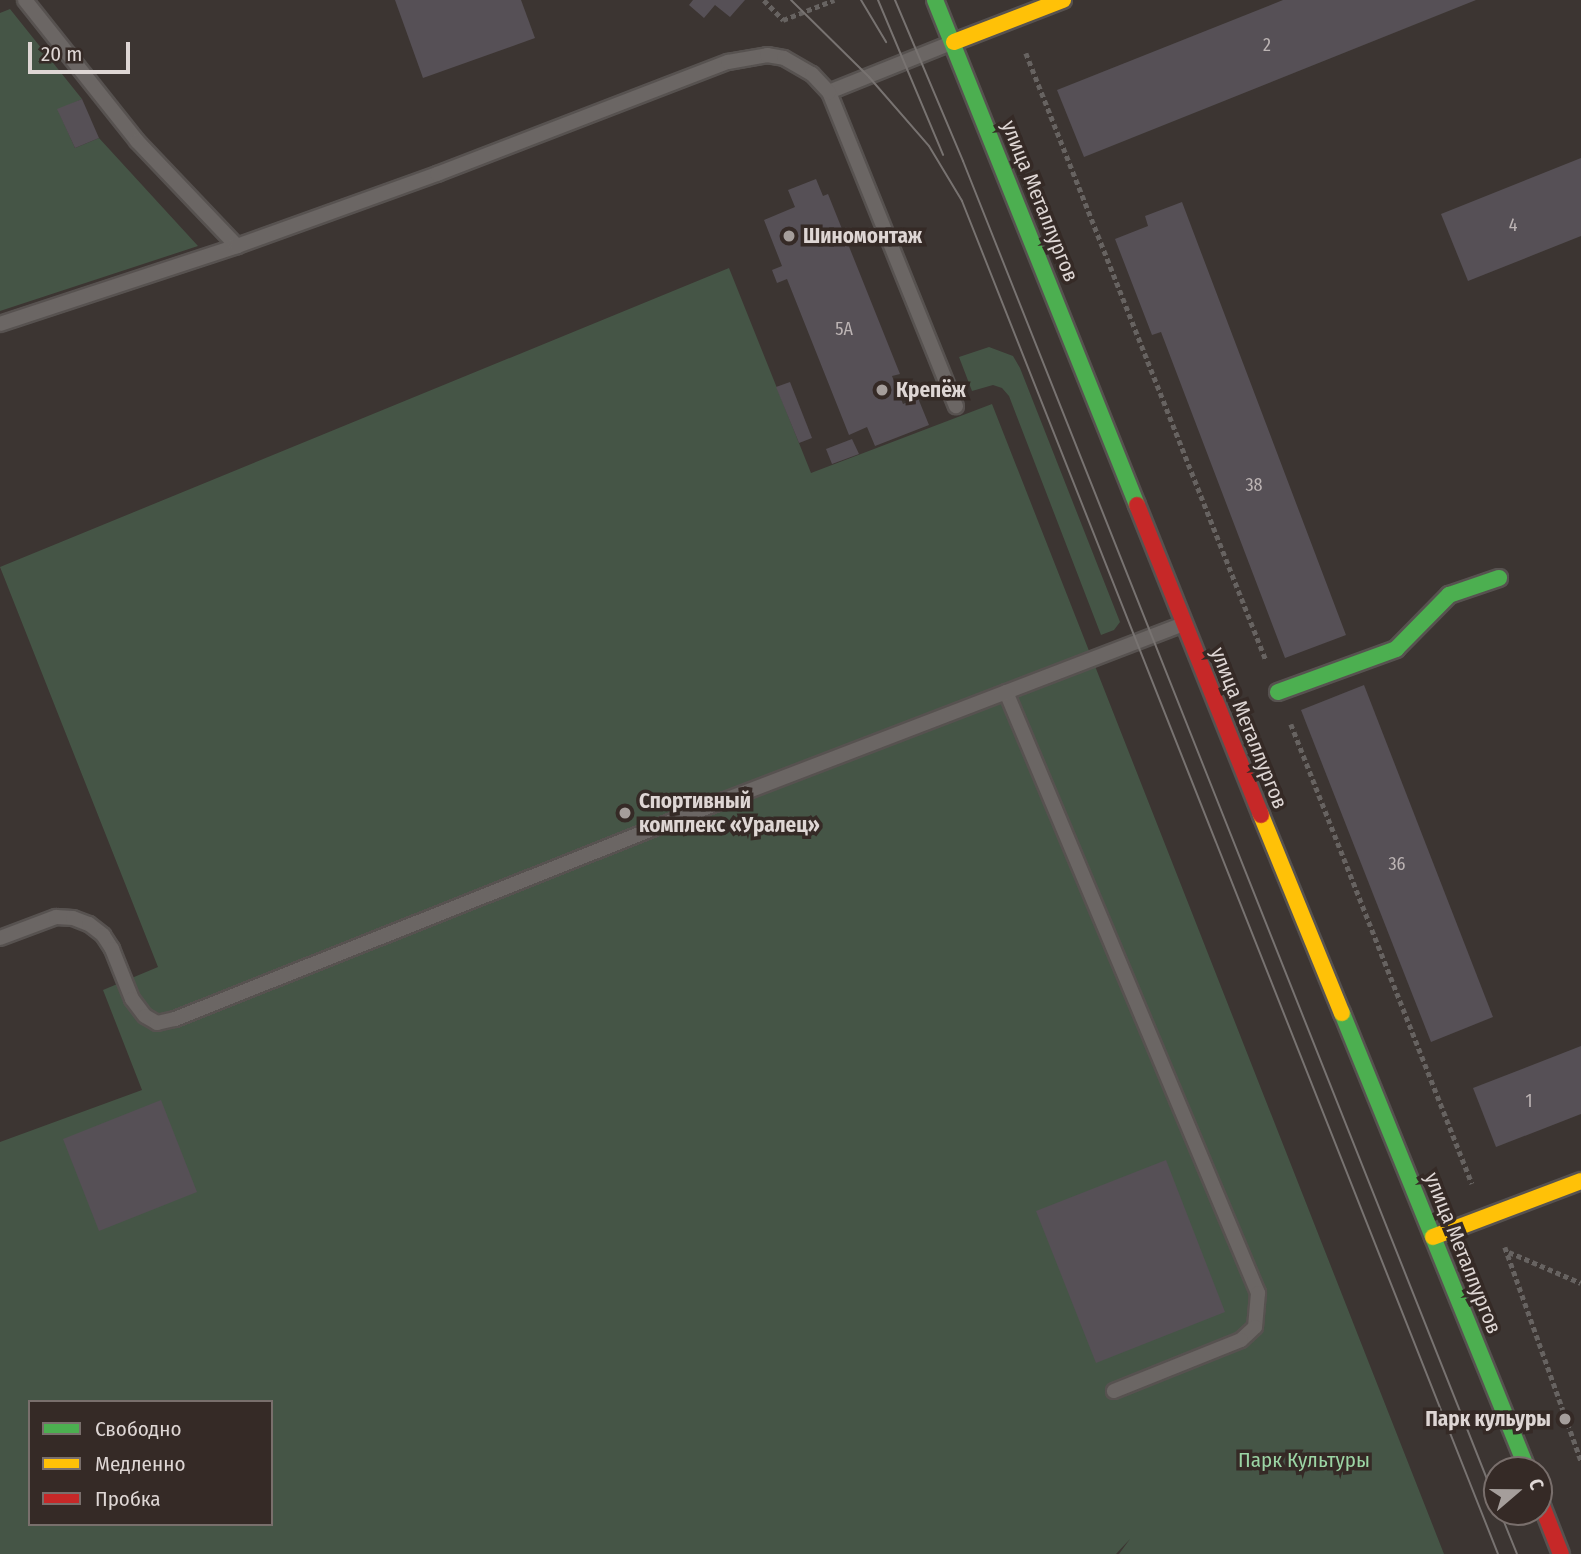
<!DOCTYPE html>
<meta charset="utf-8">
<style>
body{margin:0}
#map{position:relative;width:1581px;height:1554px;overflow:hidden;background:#3c3532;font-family:"Fira Sans Condensed",sans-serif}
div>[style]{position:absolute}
.green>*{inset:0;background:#455546}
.building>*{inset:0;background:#565056}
.path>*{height:4.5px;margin-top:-2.25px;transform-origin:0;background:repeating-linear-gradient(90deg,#676361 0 5px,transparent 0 8.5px)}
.roads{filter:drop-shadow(2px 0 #575250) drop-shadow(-2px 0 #575250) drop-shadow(0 2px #575250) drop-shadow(0 -2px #575250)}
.lane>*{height:14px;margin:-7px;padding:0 7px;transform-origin:7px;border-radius:7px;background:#6b6664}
.fast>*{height:16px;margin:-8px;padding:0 8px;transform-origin:8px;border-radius:8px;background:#4caf50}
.slow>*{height:16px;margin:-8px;padding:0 8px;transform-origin:8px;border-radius:8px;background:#ffc107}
.jam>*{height:16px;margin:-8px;padding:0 8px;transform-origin:8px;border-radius:8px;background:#c62828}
.tram>*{height:2px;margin:-1px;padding:0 1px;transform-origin:1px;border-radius:1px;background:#787371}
.dots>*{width:19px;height:19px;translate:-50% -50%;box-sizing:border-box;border:4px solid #352a26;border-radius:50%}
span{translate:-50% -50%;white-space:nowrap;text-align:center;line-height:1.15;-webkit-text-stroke:7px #352a26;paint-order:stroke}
.number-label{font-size:18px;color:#bcb4b4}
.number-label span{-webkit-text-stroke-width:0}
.street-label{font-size:21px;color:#ded6d4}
.poi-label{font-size:21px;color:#ded6d4;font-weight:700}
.left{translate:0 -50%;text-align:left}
.right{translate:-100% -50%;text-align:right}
.park-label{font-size:21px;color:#9bd4a4}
.legend{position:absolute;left:28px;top:1400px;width:245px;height:126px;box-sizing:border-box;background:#352a26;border:2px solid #796f6c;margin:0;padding:9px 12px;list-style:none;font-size:21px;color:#ded6d4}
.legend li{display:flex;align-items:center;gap:14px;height:35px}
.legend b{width:35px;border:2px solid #796f6c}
.north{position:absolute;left:1483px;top:1456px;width:70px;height:70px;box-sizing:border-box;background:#352a26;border:2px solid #796f6c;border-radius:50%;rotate:70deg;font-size:19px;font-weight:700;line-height:28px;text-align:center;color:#ded6d4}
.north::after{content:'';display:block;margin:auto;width:24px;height:32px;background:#a59e9b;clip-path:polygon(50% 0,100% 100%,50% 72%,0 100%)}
.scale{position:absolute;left:28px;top:42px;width:102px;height:32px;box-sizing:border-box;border:4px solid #ded6d4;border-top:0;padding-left:9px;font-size:21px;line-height:24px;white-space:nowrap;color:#ded6d4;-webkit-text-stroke:5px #352a26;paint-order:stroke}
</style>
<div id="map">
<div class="green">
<div style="clip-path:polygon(10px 9px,82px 99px,58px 110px,75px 148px,99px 138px,198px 246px,0 311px,0 13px)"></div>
<div style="clip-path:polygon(evenodd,729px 268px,811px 473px,992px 404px,1444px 1554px,1119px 1554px,1130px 1539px,1116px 1554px,0 1554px,0 1142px,142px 1090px,103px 990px,158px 967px,0 567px,729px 268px,30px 1402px,271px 1402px,271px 1524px,30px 1524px,30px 1402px)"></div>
<div style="clip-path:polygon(989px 347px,1013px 356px,1020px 368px,1120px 622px,1114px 630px,1101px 635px,1009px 396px,1002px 388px,993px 385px,972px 391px,959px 357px)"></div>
</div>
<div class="building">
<div style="clip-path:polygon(395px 0,521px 0,535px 38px,423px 78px)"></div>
<div style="clip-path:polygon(693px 0,745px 0,730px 17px,715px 5px,704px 18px,689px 5px)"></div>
<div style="clip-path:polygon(1283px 0,1476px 0,1084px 157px,1057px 90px)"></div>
<div style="clip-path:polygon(82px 99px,99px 138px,75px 148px,57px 109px)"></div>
<div style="clip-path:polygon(1581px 158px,1581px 236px,1468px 281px,1441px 214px)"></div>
<div style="clip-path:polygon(816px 179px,823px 196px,828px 194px,900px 374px,892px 376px,903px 404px,918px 398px,929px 425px,875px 446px,867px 427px,849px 435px,787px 279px,777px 283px,772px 270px,782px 266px,764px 220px,795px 207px,788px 190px)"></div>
<div style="clip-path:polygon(1182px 202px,1346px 635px,1285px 658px,1161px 332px,1152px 335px,1115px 239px,1148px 226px,1145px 216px)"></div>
<div style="clip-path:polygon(790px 382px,812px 438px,799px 443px,776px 387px)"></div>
<div style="clip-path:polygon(852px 439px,859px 454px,832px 464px,826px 449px)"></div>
<div style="clip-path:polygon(1364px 685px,1493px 1017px,1431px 1042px,1301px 710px)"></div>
<div style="clip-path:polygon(1581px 1046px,1581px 1114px,1496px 1147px,1473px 1088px)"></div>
<div style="clip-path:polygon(161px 1100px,197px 1192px,99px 1231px,63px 1139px)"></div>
<div style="clip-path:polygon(1166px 1160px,1225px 1312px,1096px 1363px,1036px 1211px)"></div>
</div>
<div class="path">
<div style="left:764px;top:0;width:28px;rotate:46deg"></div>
<div style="left:783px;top:20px;width:55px;rotate:-21.4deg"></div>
<div style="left:1026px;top:53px;width:653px;rotate:68.43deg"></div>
<div style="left:1291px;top:724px;width:494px;rotate:68.5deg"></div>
<div style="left:1505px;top:1247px;width:227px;rotate:70.4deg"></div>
<div style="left:1509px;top:1252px;width:78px;rotate:23.3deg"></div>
</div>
<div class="roads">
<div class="lane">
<div style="left:25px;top:0;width:180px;rotate:51.5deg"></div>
<div style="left:137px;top:141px;width:145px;rotate:46.4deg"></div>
<div style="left:951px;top:43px;width:131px;rotate:158.1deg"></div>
<div style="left:829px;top:92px;width:339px;rotate:68deg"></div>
<div style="left:0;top:324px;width:250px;rotate:-18.2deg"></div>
<div style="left:237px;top:246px;width:213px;rotate:-19.8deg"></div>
<div style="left:437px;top:174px;width:312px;rotate:-21.1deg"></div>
<div style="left:728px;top:62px;width:40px;rotate:-10deg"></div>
<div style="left:767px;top:55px;width:17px;rotate:10deg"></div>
<div style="left:784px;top:58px;width:32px;rotate:30deg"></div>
<div style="left:812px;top:74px;width:25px;rotate:47deg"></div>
<div style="left:1006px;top:692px;width:652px;rotate:67.25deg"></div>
<div style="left:1258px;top:1293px;width:34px;rotate:95deg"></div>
<div style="left:1255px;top:1327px;width:19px;rotate:137deg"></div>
<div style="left:1241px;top:1340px;width:137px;rotate:158.1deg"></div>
<div style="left:0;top:938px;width:60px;rotate:-20.6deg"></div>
<div style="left:56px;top:917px;width:17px;rotate:3deg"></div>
<div style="left:73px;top:918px;width:17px;rotate:21deg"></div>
<div style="left:89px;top:924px;width:18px;rotate:38deg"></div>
<div style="left:103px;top:935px;width:17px;rotate:57deg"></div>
<div style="left:112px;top:949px;width:54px;rotate:68.2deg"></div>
<div style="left:132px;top:999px;width:21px;rotate:53deg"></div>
<div style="left:145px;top:1016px;width:14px;rotate:30deg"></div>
<div style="left:157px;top:1023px;width:18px;rotate:-13deg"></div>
<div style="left:175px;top:1019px;width:592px;rotate:-21.71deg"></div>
<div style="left:725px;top:800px;width:491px;rotate:-21deg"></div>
</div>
<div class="fast">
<div style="left:935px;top:0;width:544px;rotate:68.2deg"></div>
<div style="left:1278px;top:692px;width:126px;rotate:-20deg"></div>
<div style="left:1396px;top:649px;width:76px;rotate:-45.5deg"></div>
<div style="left:1449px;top:595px;width:53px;rotate:-18.8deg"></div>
<div style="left:1342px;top:1013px;width:493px;rotate:67.9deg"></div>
</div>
<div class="slow">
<div style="left:954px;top:42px;width:117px;rotate:-21.1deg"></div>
<div style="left:1261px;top:815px;width:214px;rotate:67.8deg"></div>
<div style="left:1433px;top:1237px;width:158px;rotate:-20.7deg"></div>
</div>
<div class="jam">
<div style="left:1137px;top:505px;width:334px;rotate:68.2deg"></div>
<div style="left:1539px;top:1498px;width:60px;rotate:68.6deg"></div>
</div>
</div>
<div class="tram">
<div style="left:791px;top:0;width:110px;rotate:44.6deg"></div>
<div style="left:869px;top:77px;width:91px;rotate:49deg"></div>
<div style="left:929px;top:146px;width:64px;rotate:59deg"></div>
<div style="left:962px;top:201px;width:1455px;rotate:68.39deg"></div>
<div style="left:861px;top:0;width:49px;rotate:59.2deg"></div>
<div style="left:878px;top:0;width:168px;rotate:67.2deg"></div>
<div style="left:895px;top:0;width:175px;rotate:67.1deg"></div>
<div style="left:963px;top:161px;width:1445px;rotate:68.32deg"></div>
<div style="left:1500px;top:1512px;width:45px;rotate:68deg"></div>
</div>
<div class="dots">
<div style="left:789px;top:236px;background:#a59e9b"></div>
<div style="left:882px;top:390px;background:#a59e9b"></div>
<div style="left:625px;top:813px;background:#a59e9b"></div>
<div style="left:1565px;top:1419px;background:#a59e9b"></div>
</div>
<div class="number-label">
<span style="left:1267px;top:45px">2</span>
<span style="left:1513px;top:225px">4</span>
<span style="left:844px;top:329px">5А</span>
<span style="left:1254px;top:485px">38</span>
<span style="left:1397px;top:864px">36</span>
<span style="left:1529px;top:1101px">1</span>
</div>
<div class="street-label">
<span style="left:1040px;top:201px;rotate:68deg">улица Металлургов</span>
<span style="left:1249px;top:728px;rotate:68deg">улица Металлургов</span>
<span style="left:1463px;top:1253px;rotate:68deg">улица Металлургов</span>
</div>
<div class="poi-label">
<span class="left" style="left:803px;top:236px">Шиномонтаж</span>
<span class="left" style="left:896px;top:390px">Крепёж</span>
<span class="left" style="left:639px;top:813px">Спортивный<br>комплекс «Уралец»</span>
<span class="right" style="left:1551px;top:1419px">Парк кульуры</span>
</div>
<div class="park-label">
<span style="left:1304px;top:1460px">Парк Культуры</span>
</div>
<ul class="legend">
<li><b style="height:9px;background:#4caf50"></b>Свободно</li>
<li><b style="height:9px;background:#ffc107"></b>Медленно</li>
<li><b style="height:9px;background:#c62828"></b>Пробка</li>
</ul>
<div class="north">С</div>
<div class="scale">20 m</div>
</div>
